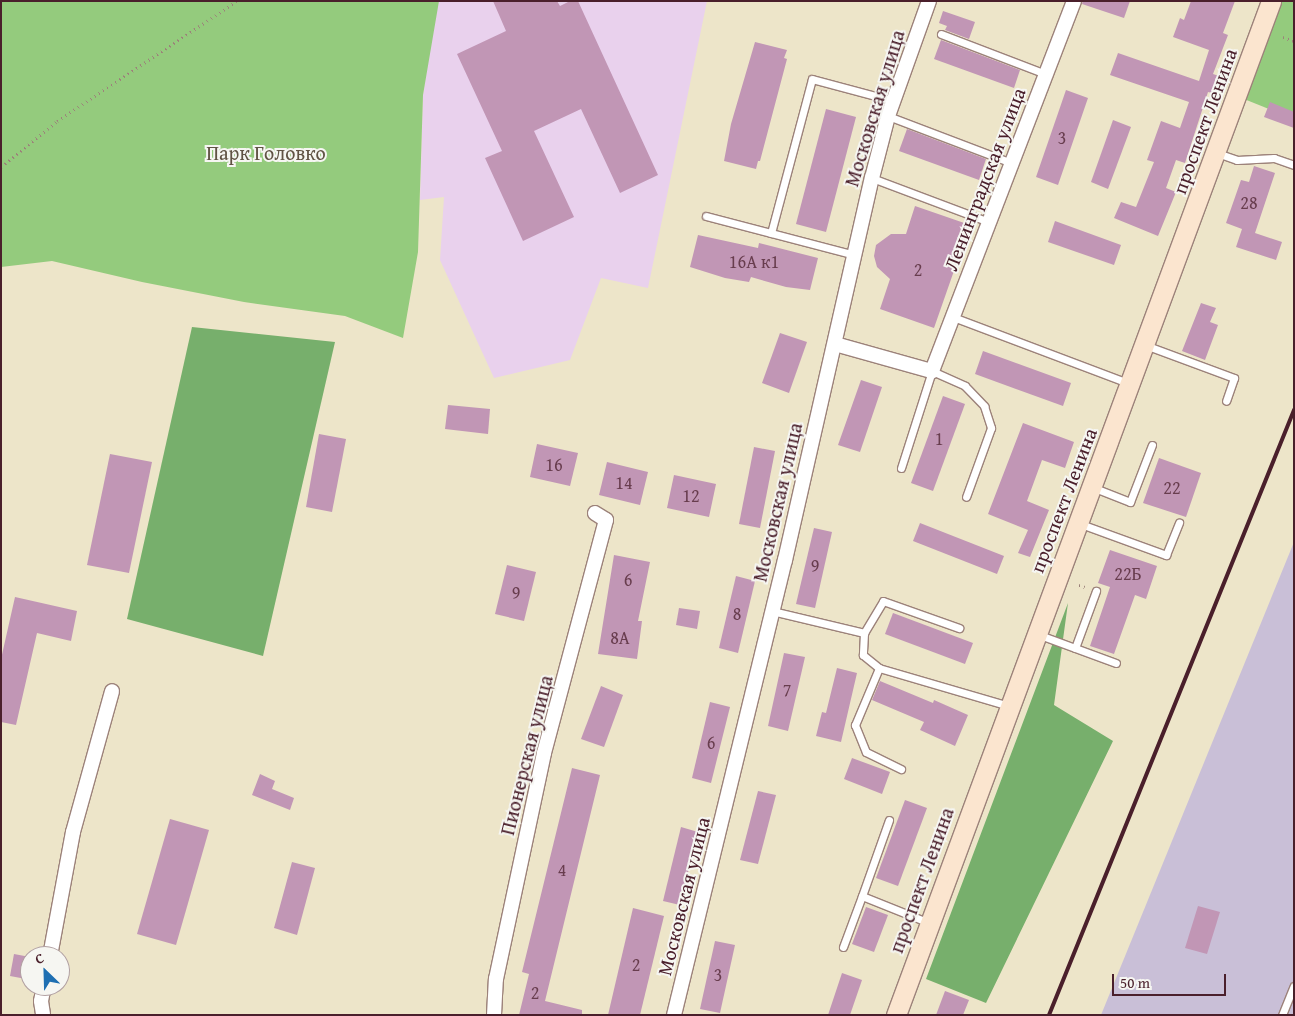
<!DOCTYPE html>
<meta charset="utf-8">
<style>
body{margin:0}
#map{position:relative;width:1295px;height:1016px;overflow:hidden;background:#ede5c9;font-family:"Gentium Book Plus",serif}
div>[style]{position:absolute}
.built>*{inset:0;background:#e9d1ed}
.industrial>*{inset:0;background:#c9bfd7}
.green>*{inset:0;background:#94cb7d}
.forest>*{inset:0;background:#77af6c}
.building>*{inset:0;background:#c196b5}
.path>*{height:2.5px;margin-top:-1.25px;transform-origin:0;background:repeating-linear-gradient(90deg,#9c827a 0 1px,transparent 0 5px)}
.roads{filter:drop-shadow(1px 0 #9c827a) drop-shadow(-1px 0 #9c827a) drop-shadow(0 1px #9c827a) drop-shadow(0 -1px #9c827a)}
.lane>*{height:7px;margin:-3.5px;padding:0 3.5px;transform-origin:3.5px;border-radius:3.5px;background:#fff}
.street>*{height:14px;margin:-7px;padding:0 7px;transform-origin:7px;border-radius:7px;background:#fff}
.secondary>*{height:19px;margin:-9.5px;padding:0 9.5px;transform-origin:9.5px;border-radius:9.5px;background:#fbe5cf}
.rail>*{height:4px;margin:-2px;padding:0 2px;transform-origin:2px;border-radius:2px;background:#4a1f2b}
span{translate:-50% -50%;white-space:nowrap;text-align:center;line-height:1.15;-webkit-text-stroke:4px #f6f6f2;paint-order:stroke}
.number-label{font-size:18px;color:#683d4e}
.number-label span{-webkit-text-stroke-width:0}
.street-label{font-size:20px;color:#4a1f2b}
.park-label{font-size:20px;color:#605344}
.frame{position:absolute;inset:0;border:2px solid #4a1f2b;pointer-events:none}
.north{position:absolute;left:20px;top:946px;width:50px;height:50px;box-sizing:border-box;background:#f6f6f2;border:1px solid #b1a0a2;border-radius:50%;rotate:336deg;font-size:14px;font-weight:700;line-height:20px;text-align:center;color:#4a1f2b}
.north::after{content:'';display:block;margin:auto;width:18px;height:22px;background:#1f6fb2;clip-path:polygon(50% 0,100% 100%,50% 72%,0 100%)}
.scale{position:absolute;left:1112px;top:974px;width:114px;height:22px;box-sizing:border-box;border:2px solid #4a1f2b;border-top:0;padding-left:6px;font-size:15px;line-height:18px;white-space:nowrap;color:#4a1f2b;-webkit-text-stroke:4px #f6f6f2;paint-order:stroke}
</style>
<div id="map">
<div class="built">
<div style="clip-path:polygon(437px 1px,707px 1px,648px 288px,601px 278px,570px 360px,494px 378px,440px 260px,444px 197px,420px 200px,423px 95px)"></div>
</div>
<div class="industrial">
<div style="clip-path:polygon(1294px 542px,1294px 1015px,1101px 1015px)"></div>
</div>
<div class="green">
<div style="clip-path:polygon(1px 1px,439px 1px,423px 95px,418px 252px,403px 338px,345px 316px,244px 302px,142px 282px,52px 261px,1px 267px)"></div>
<div style="clip-path:polygon(1280px 1px,1294px 1px,1294px 119px,1244px 99px)"></div>
</div>
<div class="forest">
<div style="clip-path:polygon(192px 327px,335px 342px,263px 656px,127px 619px)"></div>
<div style="clip-path:polygon(1068px 603px,1054px 705px,1113px 741px,986px 1003px,926px 979px)"></div>
</div>
<div class="building">
<div style="clip-path:polygon(493px 1px,557px 1px,560px 6px,570px 1px,578px 1px,658px 175px,620px 193px,581px 109px,534px 131px,574px 217px,523px 241px,485px 158px,502px 151px,457px 54px,506px 31px)"></div>
<div style="clip-path:polygon(1083px 1px,1130px 1px,1124px 18px,1082px 4px)"></div>
<div style="clip-path:polygon(1191px 1px,1235px 1px,1223px 33px,1228px 35px,1213px 74px,1222px 77px,1217px 94px,1208px 92px,1185px 163px,1176px 160px,1166px 188px,1176px 192px,1158px 236px,1114px 218px,1121px 202px,1136px 207px,1154px 162px,1147px 160px,1161px 121px,1180px 128px,1189px 102px,1110px 75px,1118px 53px,1199px 81px,1209px 50px,1173px 37px,1180px 18px,1184px 20px)"></div>
<div style="clip-path:polygon(943px 11px,975px 22px,969px 39px,945px 30px,947px 26px,939px 23px)"></div>
<div style="clip-path:polygon(941px 40px,1020px 70px,1014px 88px,934px 59px)"></div>
<div style="clip-path:polygon(755px 42px,787px 50px,784px 58px,787px 59px,760px 161px,758px 161px,756px 169px,724px 161px,731px 124px)"></div>
<div style="clip-path:polygon(1066px 90px,1088px 98px,1058px 185px,1036px 177px)"></div>
<div style="clip-path:polygon(1270px 102px,1294px 112px,1294px 128px,1264px 117px)"></div>
<div style="clip-path:polygon(826px 109px,856px 117px,826px 232px,796px 224px)"></div>
<div style="clip-path:polygon(1113px 120px,1131px 127px,1108px 189px,1091px 182px)"></div>
<div style="clip-path:polygon(907px 129px,986px 159px,979px 180px,899px 151px)"></div>
<div style="clip-path:polygon(1254px 166px,1275px 173px,1255px 233px,1282px 242px,1276px 260px,1236px 247px,1242px 229px,1226px 223px,1241px 180px,1249px 182px)"></div>
<div style="clip-path:polygon(915px 206px,970px 225px,934px 328px,880px 309px,890px 279px,877px 267px,874px 256px,876px 245px,891px 234px,906px 234px)"></div>
<div style="clip-path:polygon(1055px 221px,1121px 245px,1114px 265px,1048px 242px)"></div>
<div style="clip-path:polygon(698px 235px,758px 248px,759px 243px,818px 258px,810px 290px,786px 287px,751px 277px,749px 282px,725px 278px,690px 267px)"></div>
<div style="clip-path:polygon(1201px 303px,1216px 308px,1210px 322px,1218px 325px,1205px 360px,1182px 351px)"></div>
<div style="clip-path:polygon(780px 333px,807px 342px,789px 393px,762px 383px)"></div>
<div style="clip-path:polygon(983px 351px,1071px 383px,1063px 406px,975px 374px)"></div>
<div style="clip-path:polygon(861px 380px,882px 387px,860px 452px,838px 445px)"></div>
<div style="clip-path:polygon(943px 396px,965px 404px,933px 491px,911px 483px)"></div>
<div style="clip-path:polygon(448px 405px,490px 409px,488px 434px,445px 429px)"></div>
<div style="clip-path:polygon(1023px 423px,1074px 442px,1065px 468px,1042px 460px,1027px 501px,1049px 510px,1030px 557px,1018px 553px,1028px 530px,988px 514px)"></div>
<div style="clip-path:polygon(319px 434px,346px 439px,332px 512px,306px 507px)"></div>
<div style="clip-path:polygon(537px 444px,578px 453px,570px 486px,530px 477px)"></div>
<div style="clip-path:polygon(754px 447px,775px 451px,760px 528px,739px 524px)"></div>
<div style="clip-path:polygon(110px 454px,152px 462px,129px 573px,87px 565px)"></div>
<div style="clip-path:polygon(1159px 458px,1201px 473px,1186px 517px,1143px 503px)"></div>
<div style="clip-path:polygon(607px 462px,648px 472px,640px 505px,599px 495px)"></div>
<div style="clip-path:polygon(674px 475px,716px 484px,709px 517px,667px 508px)"></div>
<div style="clip-path:polygon(920px 523px,1004px 556px,997px 574px,913px 541px)"></div>
<div style="clip-path:polygon(814px 528px,832px 532px,815px 608px,796px 604px)"></div>
<div style="clip-path:polygon(1110px 550px,1157px 566px,1146px 599px,1135px 595px,1114px 654px,1090px 646px,1110px 587px,1098px 583px)"></div>
<div style="clip-path:polygon(614px 555px,650px 562px,638px 621px,642px 621px,637px 659px,598px 654px)"></div>
<div style="clip-path:polygon(507px 565px,536px 572px,524px 621px,495px 614px)"></div>
<div style="clip-path:polygon(736px 576px,755px 581px,738px 653px,719px 648px)"></div>
<div style="clip-path:polygon(15px 597px,77px 611px,71px 641px,37px 633px,16px 725px,1px 722px,1px 659px)"></div>
<div style="clip-path:polygon(679px 608px,700px 611px,697px 629px,676px 625px)"></div>
<div style="clip-path:polygon(893px 613px,973px 643px,965px 664px,885px 634px)"></div>
<div style="clip-path:polygon(784px 653px,805px 657px,788px 731px,768px 726px)"></div>
<div style="clip-path:polygon(837px 668px,857px 673px,841px 742px,816px 736px,822px 712px,826px 713px)"></div>
<div style="clip-path:polygon(880px 681px,933px 703px,934px 700px,968px 715px,955px 746px,920px 730px,924px 722px,872px 700px)"></div>
<div style="clip-path:polygon(601px 686px,623px 695px,604px 747px,581px 739px)"></div>
<div style="clip-path:polygon(710px 702px,730px 707px,711px 783px,692px 778px)"></div>
<div style="clip-path:polygon(852px 758px,890px 772px,882px 794px,844px 779px)"></div>
<div style="clip-path:polygon(572px 768px,600px 775px,545px 1001px,582px 1010px,582px 1015px,519px 1015px,529px 974px,522px 972px)"></div>
<div style="clip-path:polygon(260px 774px,275px 781px,272px 789px,294px 798px,290px 810px,252px 795px)"></div>
<div style="clip-path:polygon(758px 791px,776px 795px,758px 864px,740px 860px)"></div>
<div style="clip-path:polygon(905px 800px,927px 808px,898px 886px,876px 878px)"></div>
<div style="clip-path:polygon(170px 819px,209px 830px,176px 945px,137px 934px)"></div>
<div style="clip-path:polygon(681px 827px,698px 832px,680px 905px,663px 901px)"></div>
<div style="clip-path:polygon(292px 862px,315px 868px,297px 935px,274px 928px)"></div>
<div style="clip-path:polygon(1198px 906px,1220px 912px,1207px 954px,1185px 948px)"></div>
<div style="clip-path:polygon(866px 907px,888px 915px,874px 952px,852px 944px)"></div>
<div style="clip-path:polygon(633px 908px,664px 916px,640px 1015px,608px 1015px)"></div>
<div style="clip-path:polygon(715px 941px,735px 945px,720px 1013px,700px 1009px)"></div>
<div style="clip-path:polygon(14px 954px,30px 957px,26px 979px,10px 976px)"></div>
<div style="clip-path:polygon(842px 973px,862px 980px,850px 1015px,828px 1015px)"></div>
<div style="clip-path:polygon(945px 991px,969px 1000px,963px 1015px,936px 1015px)"></div>
</div>
<div class="path">
<div style="left:1283px;top:37px;width:12px;rotate:20deg"></div>
<div style="left:1px;top:167px;width:72px;rotate:-39.4deg"></div>
<div style="left:57px;top:121px;width:216px;rotate:-33.7deg"></div>
<div style="left:1079px;top:585px;width:6px;rotate:18deg"></div>
</div>
<div class="roads">
<div class="lane">
<div style="left:941px;top:34px;width:112px;rotate:20.9deg"></div>
<div style="left:888px;top:116px;width:133px;rotate:20.8deg"></div>
<div style="left:1217px;top:153px;width:21px;rotate:19deg"></div>
<div style="left:1237px;top:160px;width:37px;rotate:-3deg"></div>
<div style="left:1274px;top:158px;width:21px;rotate:19deg"></div>
<div style="left:872px;top:178px;width:125px;rotate:20.6deg"></div>
<div style="left:706px;top:216px;width:154px;rotate:14.7deg"></div>
<div style="left:771px;top:233px;width:159px;rotate:-75.1deg"></div>
<div style="left:812px;top:79px;width:85px;rotate:15deg"></div>
<div style="left:953px;top:317px;width:187px;rotate:20.7deg"></div>
<div style="left:1145px;top:345px;width:95px;rotate:20.3deg"></div>
<div style="left:1234px;top:378px;width:24px;rotate:109deg"></div>
<div style="left:901px;top:468px;width:102px;rotate:-72.3deg"></div>
<div style="left:932px;top:371px;width:36px;rotate:24deg"></div>
<div style="left:965px;top:386px;width:28px;rotate:46deg"></div>
<div style="left:984px;top:406px;width:23px;rotate:72deg"></div>
<div style="left:991px;top:428px;width:73px;rotate:109.9deg"></div>
<div style="left:1092px;top:487px;width:41px;rotate:21.5deg"></div>
<div style="left:1130px;top:502px;width:61px;rotate:-68.9deg"></div>
<div style="left:1078px;top:523px;width:94px;rotate:20deg"></div>
<div style="left:1166px;top:555px;width:35px;rotate:-68deg"></div>
<div style="left:772px;top:611px;width:95px;rotate:13.4deg"></div>
<div style="left:864px;top:633px;width:37px;rotate:-59deg"></div>
<div style="left:883px;top:601px;width:81px;rotate:19.6deg"></div>
<div style="left:864px;top:633px;width:22px;rotate:93deg"></div>
<div style="left:863px;top:655px;width:21px;rotate:39deg"></div>
<div style="left:879px;top:668px;width:135px;rotate:16.3deg"></div>
<div style="left:1037px;top:634px;width:84px;rotate:20.2deg"></div>
<div style="left:1075px;top:648px;width:61px;rotate:-69.8deg"></div>
<div style="left:879px;top:668px;width:62px;rotate:112.8deg"></div>
<div style="left:855px;top:725px;width:29px;rotate:68deg"></div>
<div style="left:866px;top:752px;width:39px;rotate:26deg"></div>
<div style="left:889px;top:820px;width:81px;rotate:109.6deg"></div>
<div style="left:862px;top:896px;width:72px;rotate:21.9deg"></div>
<div style="left:843px;top:947px;width:54px;rotate:-69.6deg"></div>
<div style="left:1282px;top:1015px;width:31px;rotate:-68deg"></div>
</div>
<div class="street">
<div style="left:835px;top:344px;width:101px;rotate:15.6deg"></div>
<div style="left:932px;top:371px;width:396px;rotate:-69deg"></div>
<div style="left:50px;top:956px;width:126px;rotate:-79.5deg"></div>
<div style="left:73px;top:832px;width:146px;rotate:-74.5deg"></div>
<div style="left:43px;top:1014px;width:13px;rotate:-99deg"></div>
<div style="left:41px;top:1001px;width:15px;rotate:-79deg"></div>
<div style="left:494px;top:1015px;width:36px;rotate:-87deg"></div>
<div style="left:496px;top:979px;width:231px;rotate:-78deg"></div>
<div style="left:544px;top:753px;width:241px;rotate:-75.1deg"></div>
<div style="left:606px;top:520px;width:13px;rotate:-148deg"></div>
<div style="left:674px;top:1015px;width:468px;rotate:-76.3deg"></div>
<div style="left:785px;top:560px;width:392px;rotate:-77.2deg"></div>
<div style="left:872px;top:178px;width:64px;rotate:-75.5deg"></div>
<div style="left:888px;top:116px;width:122px;rotate:-70.4deg"></div>
</div>
<div class="secondary">
<div style="left:896px;top:1015px;width:1081px;rotate:-69.7deg"></div>
</div>
</div>
<div class="rail">
<div style="left:1049px;top:1015px;width:653px;rotate:-67.95deg"></div>
</div>
<div class="number-label">
<span style="left:1062px;top:138px">3</span>
<span style="left:1249px;top:203px">28</span>
<span style="left:754px;top:262px">16А к1</span>
<span style="left:918px;top:270px">2</span>
<span style="left:939px;top:439px">1</span>
<span style="left:554px;top:465px">16</span>
<span style="left:624px;top:483px">14</span>
<span style="left:1172px;top:488px">22</span>
<span style="left:691px;top:496px">12</span>
<span style="left:815px;top:566px">9</span>
<span style="left:1128px;top:574px">22Б</span>
<span style="left:628px;top:580px">6</span>
<span style="left:516px;top:593px">9</span>
<span style="left:737px;top:614px">8</span>
<span style="left:620px;top:638px">8А</span>
<span style="left:787px;top:690px">7</span>
<span style="left:711px;top:743px">6</span>
<span style="left:562px;top:870px">4</span>
<span style="left:636px;top:965px">2</span>
<span style="left:718px;top:975px">3</span>
<span style="left:535px;top:993px">2</span>
</div>
<div class="street-label">
<span style="left:874px;top:108px;rotate:-73deg">Московская улица</span>
<span style="left:1204px;top:121px;rotate:-70deg">проспект Ленина</span>
<span style="left:984px;top:179px;rotate:-69deg">Ленинградская улица</span>
<span style="left:1063px;top:500px;rotate:-69deg">проспект Ленина</span>
<span style="left:777px;top:502px;rotate:-77deg">Московская улица</span>
<span style="left:526px;top:755px;rotate:-76deg">Пионерская улица</span>
<span style="left:921px;top:880px;rotate:-70deg">проспект Ленина</span>
<span style="left:683px;top:896px;rotate:-76deg">Московская улица</span>
</div>
<div class="park-label">
<span style="left:266px;top:152px">Парк Головко</span>
</div>
<div class="frame"></div>
<div class="north">С</div>
<div class="scale">50 m</div>
</div>
